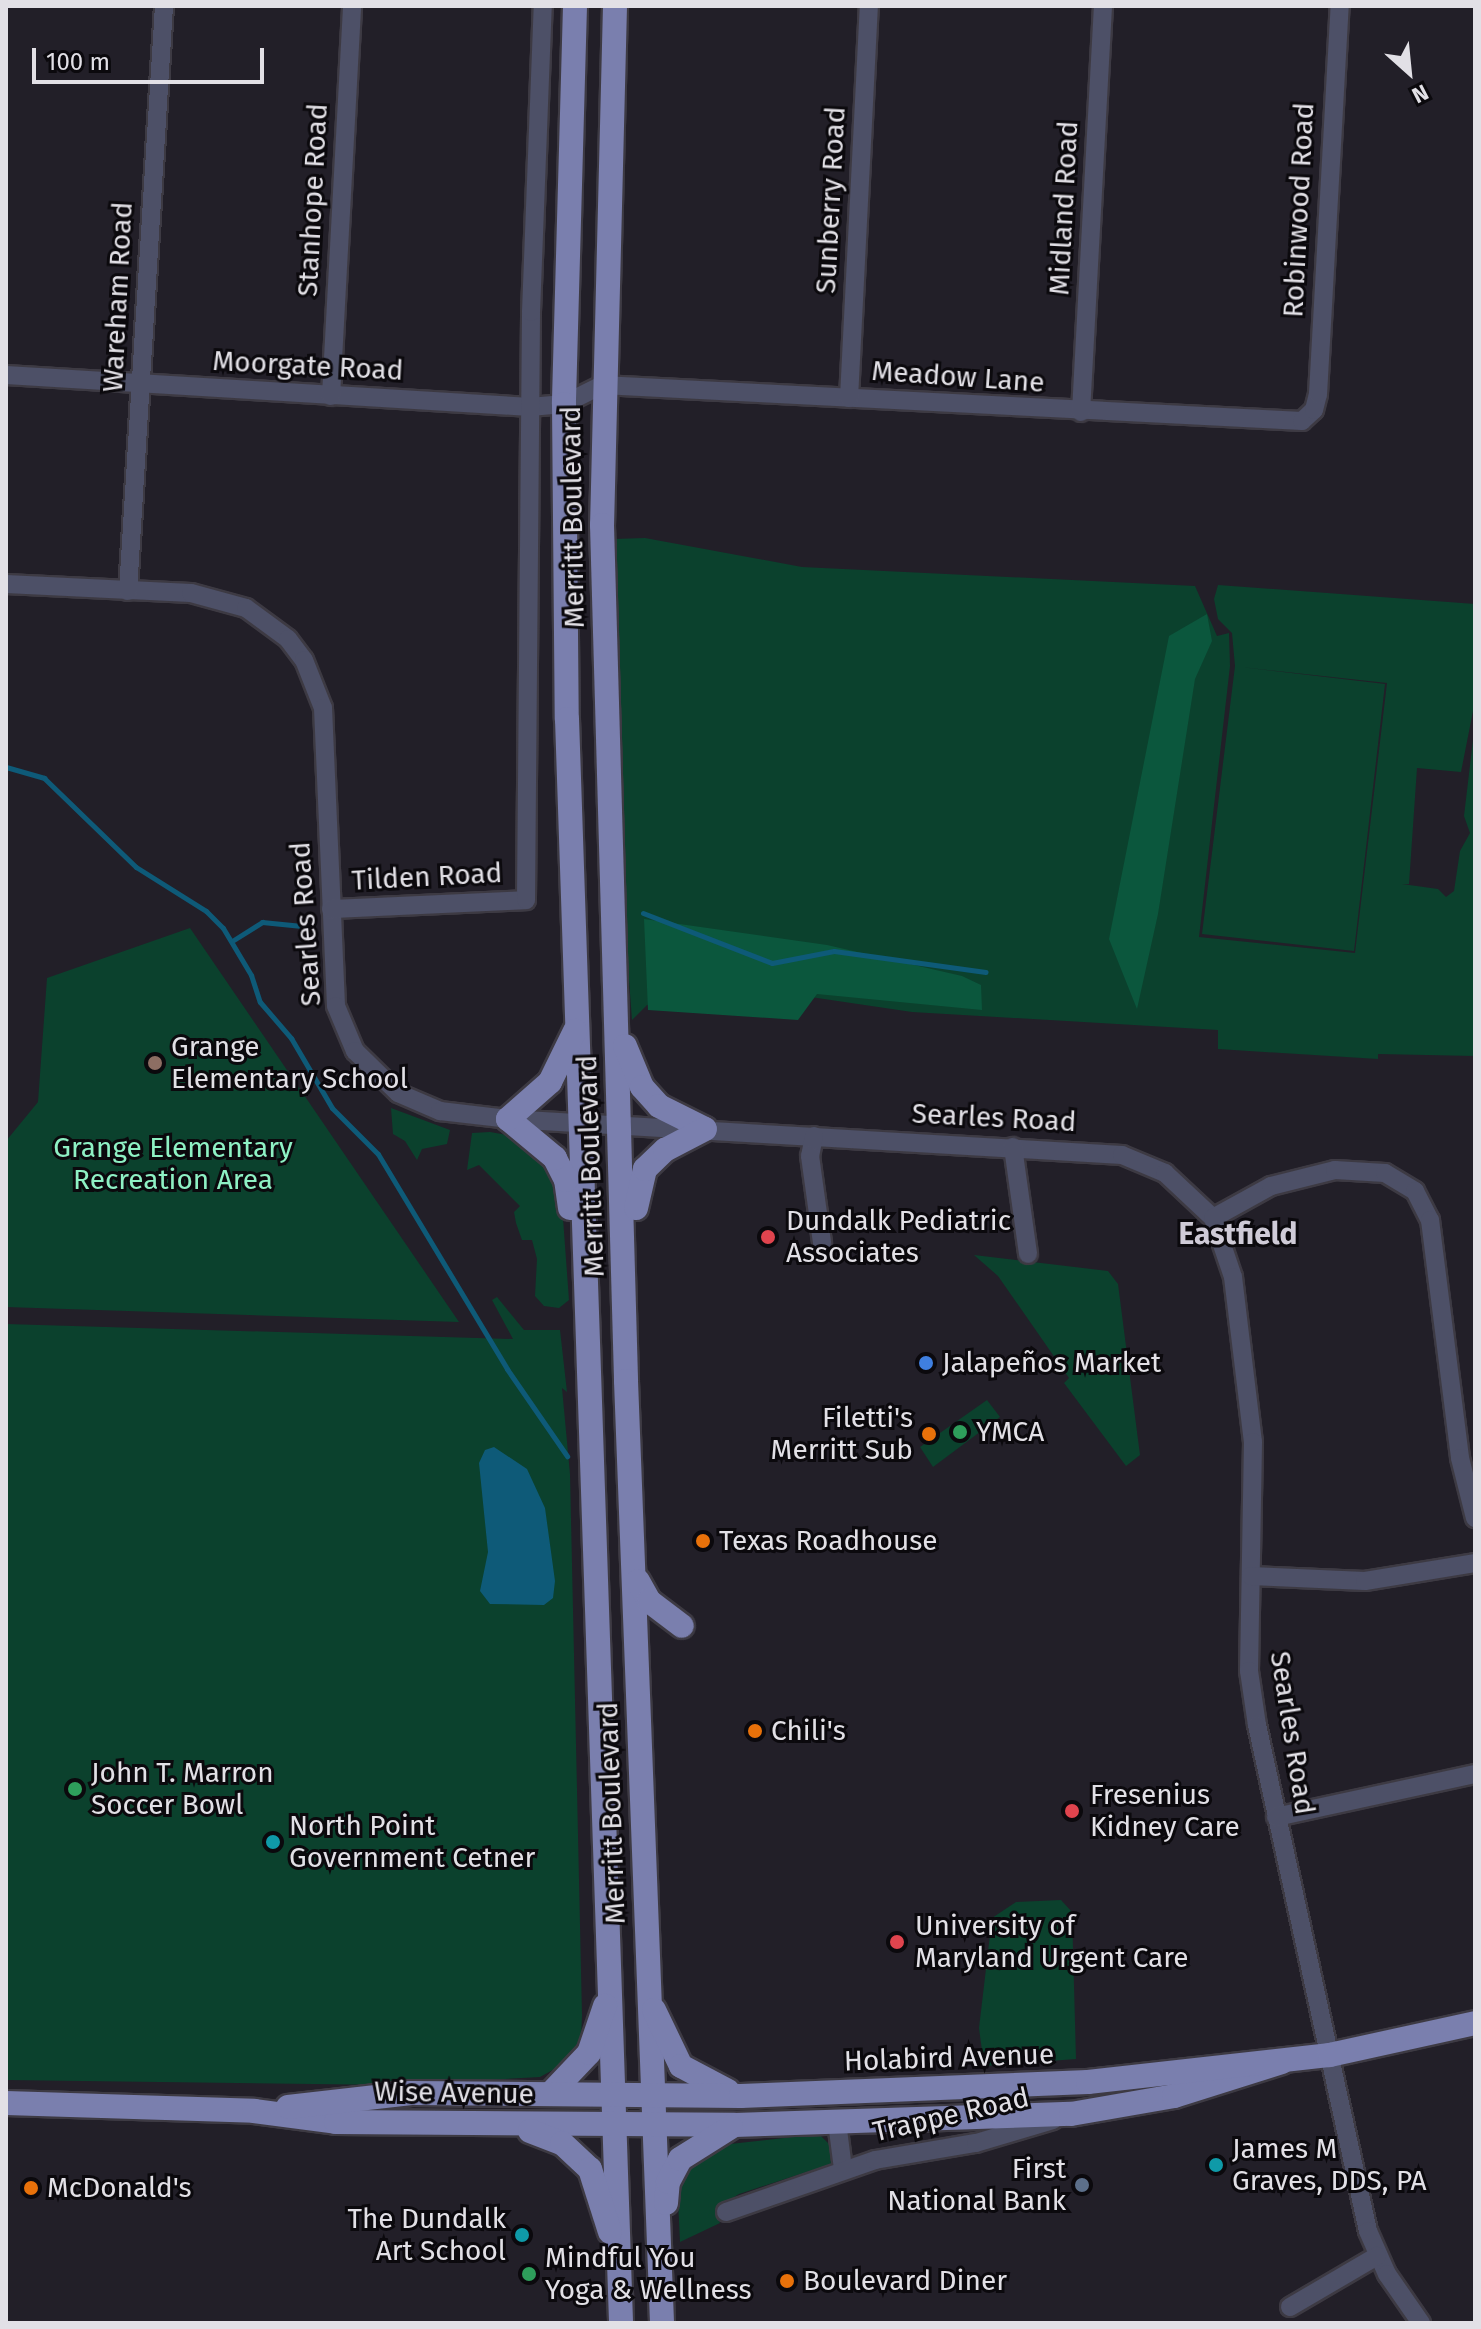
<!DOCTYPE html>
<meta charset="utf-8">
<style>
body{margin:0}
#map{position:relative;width:1481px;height:2329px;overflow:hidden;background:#221f28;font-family:"Fira Sans",sans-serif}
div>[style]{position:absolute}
.green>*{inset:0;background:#0b412d}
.forest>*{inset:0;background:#0b573d}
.water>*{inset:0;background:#0e5a78}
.stream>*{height:5px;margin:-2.5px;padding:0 2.5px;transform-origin:2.5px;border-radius:2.5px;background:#0e5a78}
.roads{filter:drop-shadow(2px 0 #3d3a43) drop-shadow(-2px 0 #3d3a43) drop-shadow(0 2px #3d3a43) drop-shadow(0 -2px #3d3a43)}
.minor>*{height:18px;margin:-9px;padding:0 9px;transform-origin:9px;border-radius:9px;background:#4d5067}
.major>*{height:24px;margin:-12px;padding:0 12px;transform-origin:12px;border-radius:12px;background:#7a7fae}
.dots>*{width:22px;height:22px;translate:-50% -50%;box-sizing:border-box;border:4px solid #0b090d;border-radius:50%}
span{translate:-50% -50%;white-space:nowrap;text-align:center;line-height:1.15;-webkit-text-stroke:6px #0b090d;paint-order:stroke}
.street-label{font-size:28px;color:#e2e0e6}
.poi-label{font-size:28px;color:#e2e0e6}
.left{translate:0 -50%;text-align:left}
.right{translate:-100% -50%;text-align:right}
.park-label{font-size:28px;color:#8ef1c4}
.neighbourhood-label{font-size:30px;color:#cfcbd7;font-weight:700}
.frame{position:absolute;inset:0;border:8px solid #e2e0e6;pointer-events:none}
.north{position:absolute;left:1369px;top:32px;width:80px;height:80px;-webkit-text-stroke:6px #0b090d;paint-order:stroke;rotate:153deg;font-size:22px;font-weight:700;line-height:32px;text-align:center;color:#e2e0e6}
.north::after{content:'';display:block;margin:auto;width:28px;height:36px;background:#e2e0e6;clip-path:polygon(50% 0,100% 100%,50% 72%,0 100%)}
.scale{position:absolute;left:32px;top:48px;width:232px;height:36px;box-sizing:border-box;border:4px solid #e2e0e6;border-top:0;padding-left:10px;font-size:24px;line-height:28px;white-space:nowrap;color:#e2e0e6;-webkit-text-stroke:6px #0b090d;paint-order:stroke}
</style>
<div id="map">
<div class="green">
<div style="clip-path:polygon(645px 538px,802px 567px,1195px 586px,1217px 636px,1229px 633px,1230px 666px,1199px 937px,1355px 953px,1387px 683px,1241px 667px,1385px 684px,1354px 951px,1202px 934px,1235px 666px,1232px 633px,1218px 619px,1214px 599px,1218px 585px,1475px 604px,1475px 701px,1461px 772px,1417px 768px,1409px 884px,1402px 884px,1438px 889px,1446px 897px,1454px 891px,1460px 851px,1470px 833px,1464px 816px,1475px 723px,1475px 1056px,1378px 1054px,1378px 1059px,1218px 1049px,1218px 1030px,912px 1012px,797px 995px,647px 1005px,632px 1020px,621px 872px,614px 539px)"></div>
<div style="clip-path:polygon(190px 928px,459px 1322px,6px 1307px,6px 1141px,38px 1102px,47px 978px)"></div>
<div style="clip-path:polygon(391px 1108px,450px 1130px,447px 1144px,422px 1149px,417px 1160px,405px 1141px,393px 1134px)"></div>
<div style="clip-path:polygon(490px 1132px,524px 1138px,541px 1149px,561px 1191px,569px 1300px,559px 1308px,544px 1306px,535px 1296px,537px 1259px,532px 1240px,522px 1240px,516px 1223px,514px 1212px,520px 1206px,479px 1165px,467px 1170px,472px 1133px)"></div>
<div style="clip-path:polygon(974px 1255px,1108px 1271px,1118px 1284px,1140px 1455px,1126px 1466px,1064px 1383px,1069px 1378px,998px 1276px)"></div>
<div style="clip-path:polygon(497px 1297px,524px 1330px,560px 1330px,567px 1392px,562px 1388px,570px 1474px,582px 2015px,581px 2041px,569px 2061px,540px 2077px,394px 2085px,6px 2080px,6px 1324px,513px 1339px,492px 1300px)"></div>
<div style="clip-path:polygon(987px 1400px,1000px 1417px,933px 1467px,920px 1447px)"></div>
<div style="clip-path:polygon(1061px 1900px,1072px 1912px,1076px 2059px,984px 2066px,979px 2028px,992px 1918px,1016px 1902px)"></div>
<div style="clip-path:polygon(819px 2134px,830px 2145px,831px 2164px,739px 2194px,726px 2202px,723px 2215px,717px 2216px,720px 2223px,680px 2242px,677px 2180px,712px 2146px)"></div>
</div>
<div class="forest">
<div style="clip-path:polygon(1207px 614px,1212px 641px,1195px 679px,1158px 914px,1137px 1009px,1109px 939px,1169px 636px)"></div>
<div style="clip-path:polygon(644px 919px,827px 945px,962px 976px,981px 985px,982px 1010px,817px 994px,798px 1020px,648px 1010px)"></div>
</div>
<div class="water">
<div style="clip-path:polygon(494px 1447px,527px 1469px,545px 1508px,555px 1581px,553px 1598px,544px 1605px,490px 1604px,480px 1591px,488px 1552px,479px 1463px,485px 1450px)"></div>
</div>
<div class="stream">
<div style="left:6px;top:767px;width:40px;rotate:16deg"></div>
<div style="left:44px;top:778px;width:128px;rotate:44.1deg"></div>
<div style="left:136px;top:867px;width:83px;rotate:32.2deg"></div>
<div style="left:206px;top:911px;width:24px;rotate:45deg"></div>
<div style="left:223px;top:928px;width:55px;rotate:59.2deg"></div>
<div style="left:251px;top:975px;width:28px;rotate:72deg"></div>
<div style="left:260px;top:1002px;width:48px;rotate:49.3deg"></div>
<div style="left:291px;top:1038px;width:81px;rotate:59.6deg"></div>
<div style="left:332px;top:1108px;width:65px;rotate:45deg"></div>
<div style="left:378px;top:1154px;width:251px;rotate:59deg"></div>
<div style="left:507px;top:1369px;width:106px;rotate:55.4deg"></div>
<div style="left:643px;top:913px;width:138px;rotate:21.2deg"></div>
<div style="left:772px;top:963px;width:63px;rotate:-11deg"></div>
<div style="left:834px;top:951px;width:153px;rotate:7.9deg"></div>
<div style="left:232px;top:941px;width:36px;rotate:-32deg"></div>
<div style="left:262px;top:922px;width:40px;rotate:5.7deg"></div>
</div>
<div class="roads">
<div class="minor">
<div style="left:6px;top:375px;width:525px;rotate:3.49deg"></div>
<div style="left:530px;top:407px;width:34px;rotate:-5deg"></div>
<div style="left:564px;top:404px;width:42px;rotate:-26.6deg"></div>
<div style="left:602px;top:385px;width:701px;rotate:2.94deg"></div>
<div style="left:1302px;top:421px;width:16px;rotate:-43deg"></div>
<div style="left:1314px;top:410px;width:16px;rotate:-76deg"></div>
<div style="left:1318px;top:394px;width:389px;rotate:-86.8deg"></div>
<div style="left:331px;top:396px;width:391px;rotate:-86.9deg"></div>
<div style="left:849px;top:398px;width:393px;rotate:-87.1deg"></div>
<div style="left:1081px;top:412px;width:407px;rotate:-86.9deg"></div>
<div style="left:6px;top:584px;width:185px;rotate:2.8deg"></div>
<div style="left:191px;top:593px;width:57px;rotate:15.3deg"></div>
<div style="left:246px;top:608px;width:52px;rotate:36.4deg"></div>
<div style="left:288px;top:639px;width:26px;rotate:53deg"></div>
<div style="left:304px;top:660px;width:52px;rotate:68.4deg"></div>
<div style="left:323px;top:708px;width:298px;rotate:87.5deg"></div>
<div style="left:336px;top:1006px;width:49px;rotate:67.1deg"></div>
<div style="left:355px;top:1051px;width:60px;rotate:44.3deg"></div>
<div style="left:398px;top:1093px;width:46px;rotate:23.2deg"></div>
<div style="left:440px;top:1111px;width:68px;rotate:6.7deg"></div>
<div style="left:508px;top:1119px;width:615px;rotate:3.36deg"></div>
<div style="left:1122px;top:1155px;width:47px;rotate:22.7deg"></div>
<div style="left:1165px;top:1173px;width:66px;rotate:43.2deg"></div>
<div style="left:1213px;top:1218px;width:62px;rotate:71.3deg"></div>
<div style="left:1233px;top:1277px;width:166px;rotate:83.1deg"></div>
<div style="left:1253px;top:1442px;width:229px;rotate:91deg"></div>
<div style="left:1249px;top:1671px;width:55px;rotate:81.6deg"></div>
<div style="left:1257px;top:1725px;width:518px;rotate:77.63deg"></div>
<div style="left:1368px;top:2231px;width:47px;rotate:66.2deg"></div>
<div style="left:1387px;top:2274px;width:60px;rotate:55.2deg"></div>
<div style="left:128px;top:591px;width:586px;rotate:-86.48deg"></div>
<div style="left:331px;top:909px;width:195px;rotate:-2.6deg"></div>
<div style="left:526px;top:900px;width:588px;rotate:-89.51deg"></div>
<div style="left:531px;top:312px;width:306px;rotate:-87.8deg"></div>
<div style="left:814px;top:1136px;width:20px;rotate:101deg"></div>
<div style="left:810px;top:1156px;width:88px;rotate:82.1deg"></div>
<div style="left:1013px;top:1147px;width:108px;rotate:82deg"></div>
<div style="left:1213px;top:1218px;width:66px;rotate:-28.9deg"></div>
<div style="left:1271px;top:1186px;width:66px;rotate:-14deg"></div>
<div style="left:1335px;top:1170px;width:50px;rotate:3.4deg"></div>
<div style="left:1385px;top:1173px;width:35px;rotate:31deg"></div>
<div style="left:1415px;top:1191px;width:33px;rotate:63deg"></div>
<div style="left:1430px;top:1220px;width:240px;rotate:82.8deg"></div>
<div style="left:1460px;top:1458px;width:62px;rotate:76deg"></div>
<div style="left:1251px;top:1576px;width:114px;rotate:2.5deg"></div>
<div style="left:1365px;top:1581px;width:111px;rotate:-9.3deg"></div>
<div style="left:1276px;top:1817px;width:204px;rotate:-12.2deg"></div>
<div style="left:837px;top:2122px;width:47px;rotate:82.7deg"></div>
<div style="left:726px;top:2212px;width:158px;rotate:-19.2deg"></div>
<div style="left:875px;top:2160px;width:102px;rotate:-9.6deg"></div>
<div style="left:976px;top:2143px;width:80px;rotate:-16.6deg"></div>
<div style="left:1290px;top:2307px;width:101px;rotate:-30.4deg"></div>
</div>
<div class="major">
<div style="left:575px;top:6px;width:398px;rotate:91.6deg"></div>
<div style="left:564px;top:404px;width:315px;rotate:89.5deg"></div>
<div style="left:567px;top:719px;width:1605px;rotate:88.07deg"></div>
<div style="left:615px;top:6px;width:519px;rotate:91.43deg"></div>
<div style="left:602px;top:525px;width:856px;rotate:88.39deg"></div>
<div style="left:626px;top:1381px;width:943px;rotate:87.81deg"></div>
<div style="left:625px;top:1046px;width:44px;rotate:67.5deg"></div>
<div style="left:642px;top:1087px;width:25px;rotate:48deg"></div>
<div style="left:659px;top:1106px;width:51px;rotate:26.6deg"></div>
<div style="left:570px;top:1208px;width:28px;rotate:-98deg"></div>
<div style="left:566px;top:1180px;width:25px;rotate:-117deg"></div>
<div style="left:555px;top:1158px;width:61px;rotate:-140.3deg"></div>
<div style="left:508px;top:1119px;width:56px;rotate:-41.4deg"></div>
<div style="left:550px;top:1082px;width:57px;rotate:-63.9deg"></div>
<div style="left:636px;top:1208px;width:40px;rotate:-77deg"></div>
<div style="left:645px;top:1169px;width:28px;rotate:-44deg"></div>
<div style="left:665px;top:1150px;width:45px;rotate:-27.7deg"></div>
<div style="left:638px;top:1581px;width:23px;rotate:61deg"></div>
<div style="left:649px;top:1601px;width:41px;rotate:37.1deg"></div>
<div style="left:654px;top:2010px;width:62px;rotate:64.3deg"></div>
<div style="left:681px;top:2066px;width:53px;rotate:28deg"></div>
<div style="left:553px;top:2091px;width:52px;rotate:-46.5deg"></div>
<div style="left:589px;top:2053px;width:50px;rotate:-71.2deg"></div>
<div style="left:6px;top:2103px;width:248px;rotate:1.8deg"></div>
<div style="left:254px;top:2111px;width:83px;rotate:7.6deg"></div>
<div style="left:336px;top:2122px;width:398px;rotate:0.4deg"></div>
<div style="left:734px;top:2125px;width:337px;rotate:-1.9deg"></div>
<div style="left:1071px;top:2114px;width:105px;rotate:-9.9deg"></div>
<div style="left:1174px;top:2096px;width:113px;rotate:-17.5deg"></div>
<div style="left:288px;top:2107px;width:124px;rotate:-6.5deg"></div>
<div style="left:411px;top:2093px;width:330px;rotate:0.5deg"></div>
<div style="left:741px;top:2096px;width:347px;rotate:-2.3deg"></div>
<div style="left:1088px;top:2082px;width:244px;rotate:-6.4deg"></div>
<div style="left:1330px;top:2055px;width:148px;rotate:-12.4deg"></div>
<div style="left:530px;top:2131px;width:34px;rotate:21deg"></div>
<div style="left:562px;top:2143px;width:38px;rotate:43deg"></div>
<div style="left:590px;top:2169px;width:66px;rotate:72.4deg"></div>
<div style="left:666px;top:2203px;width:21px;rotate:-85deg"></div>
<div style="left:668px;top:2182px;width:26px;rotate:-62deg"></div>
<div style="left:680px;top:2159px;width:60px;rotate:-32.1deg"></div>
</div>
</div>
<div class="dots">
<div style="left:155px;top:1063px;background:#8d6e63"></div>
<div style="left:768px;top:1237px;background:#e0444e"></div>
<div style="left:926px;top:1363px;background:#3f7fe0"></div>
<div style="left:960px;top:1432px;background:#2e9e5b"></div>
<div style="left:929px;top:1434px;background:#e8710a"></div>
<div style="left:703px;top:1541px;background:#e8710a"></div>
<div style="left:755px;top:1731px;background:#e8710a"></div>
<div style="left:75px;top:1789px;background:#2e9e5b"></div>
<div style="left:1072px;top:1811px;background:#e0444e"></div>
<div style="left:273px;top:1842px;background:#0f9aa8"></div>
<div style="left:897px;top:1942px;background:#e0444e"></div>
<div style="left:1216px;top:2165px;background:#0f9aa8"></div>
<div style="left:1082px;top:2185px;background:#5c6f8a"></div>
<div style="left:31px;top:2188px;background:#e8710a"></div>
<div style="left:522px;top:2235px;background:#0f9aa8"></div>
<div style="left:529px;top:2274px;background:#2e9e5b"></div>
<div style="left:787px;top:2281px;background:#e8710a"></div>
</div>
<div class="street-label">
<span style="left:313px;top:200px;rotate:-87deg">Stanhope Road</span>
<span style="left:831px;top:200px;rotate:-87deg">Sunberry Road</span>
<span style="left:1064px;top:208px;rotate:-87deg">Midland Road</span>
<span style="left:1299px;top:210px;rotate:-87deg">Robinwood Road</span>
<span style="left:118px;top:297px;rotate:-87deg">Wareham Road</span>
<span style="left:308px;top:366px;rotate:3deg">Moorgate Road</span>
<span style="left:958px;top:377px;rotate:4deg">Meadow Lane</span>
<span style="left:573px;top:517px;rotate:-91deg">Merritt Boulevard</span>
<span style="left:427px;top:877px;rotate:-3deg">Tilden Road</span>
<span style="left:306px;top:924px;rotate:-94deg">Searles Road</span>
<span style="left:994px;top:1118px;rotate:3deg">Searles Road</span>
<span style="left:591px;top:1166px;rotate:-92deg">Merritt Boulevard</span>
<span style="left:1292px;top:1733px;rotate:81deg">Searles Road</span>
<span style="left:612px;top:1813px;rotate:-92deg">Merritt Boulevard</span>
<span style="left:949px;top:2058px;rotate:-2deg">Holabird Avenue</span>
<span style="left:454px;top:2093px;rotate:1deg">Wise Avenue</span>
<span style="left:951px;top:2115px;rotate:-13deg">Trappe Road</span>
</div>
<div class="poi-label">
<span class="left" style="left:171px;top:1063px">Grange<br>Elementary School</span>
<span class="left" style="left:786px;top:1237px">Dundalk Pediatric<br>Associates</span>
<span class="left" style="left:942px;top:1363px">Jalapeños Market</span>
<span class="right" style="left:913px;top:1434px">Filetti's<br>Merritt Sub</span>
<span class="left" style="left:976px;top:1432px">YMCA</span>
<span class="left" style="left:719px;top:1541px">Texas Roadhouse</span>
<span class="left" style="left:771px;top:1731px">Chili's</span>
<span class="left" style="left:91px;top:1789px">John T. Marron<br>Soccer Bowl</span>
<span class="left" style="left:1090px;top:1811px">Fresenius<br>Kidney Care</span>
<span class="left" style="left:289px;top:1842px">North Point<br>Government Cetner</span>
<span class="left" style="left:915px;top:1942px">University of<br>Maryland Urgent Care</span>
<span class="left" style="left:1232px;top:2165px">James M<br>Graves, DDS, PA</span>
<span class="right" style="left:1066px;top:2185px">First<br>National Bank</span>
<span class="left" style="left:47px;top:2188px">McDonald's</span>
<span class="right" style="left:506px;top:2235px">The Dundalk<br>Art School</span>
<span class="left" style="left:545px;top:2274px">Mindful You<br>Yoga &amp; Wellness</span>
<span class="left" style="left:803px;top:2281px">Boulevard Diner</span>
</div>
<div class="park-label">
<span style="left:173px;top:1164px">Grange Elementary<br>Recreation Area</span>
</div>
<div class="neighbourhood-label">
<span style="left:1238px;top:1234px">Eastfield</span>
</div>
<div class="frame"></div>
<div class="north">N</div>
<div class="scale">100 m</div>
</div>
